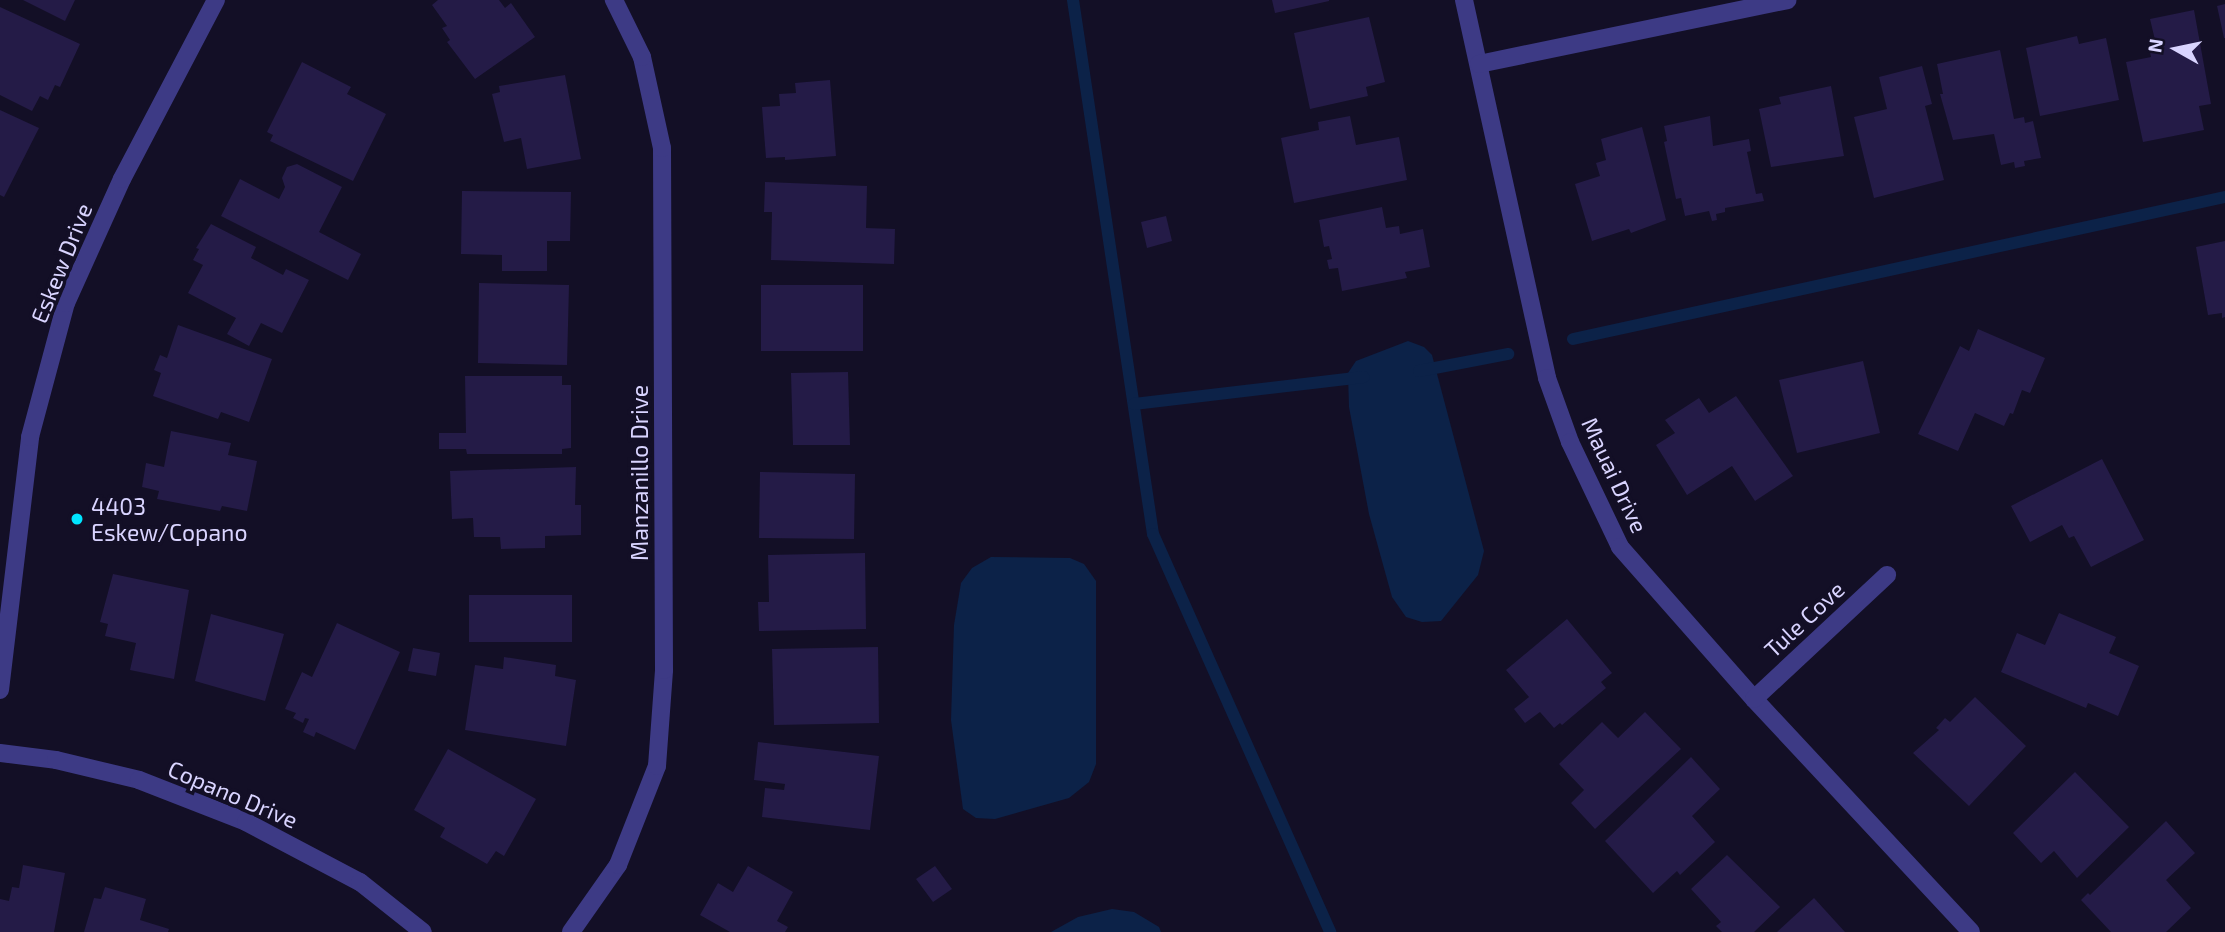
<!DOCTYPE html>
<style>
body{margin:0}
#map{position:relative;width:2225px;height:932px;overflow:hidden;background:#130f26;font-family:"Exo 2",sans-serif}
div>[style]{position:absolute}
.water>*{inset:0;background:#0c2248}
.stream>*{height:12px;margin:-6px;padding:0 6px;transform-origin:6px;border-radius:6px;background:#0c2248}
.building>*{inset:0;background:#241b47}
.minor>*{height:18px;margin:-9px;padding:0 9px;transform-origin:9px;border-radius:9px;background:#3d3a85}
.tertiary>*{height:18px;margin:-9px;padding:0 9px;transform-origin:9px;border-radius:9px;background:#3d3a85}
.dots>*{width:19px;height:19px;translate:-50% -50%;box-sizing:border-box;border:4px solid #130f26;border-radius:50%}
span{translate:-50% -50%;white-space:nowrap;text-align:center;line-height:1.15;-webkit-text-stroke:7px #130f26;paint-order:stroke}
.street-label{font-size:23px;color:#d9d4ff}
.poi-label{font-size:23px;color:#d9d4ff}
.left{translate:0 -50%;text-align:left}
.north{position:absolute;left:2141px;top:14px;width:70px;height:70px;-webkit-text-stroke:5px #130f26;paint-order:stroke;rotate:279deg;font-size:19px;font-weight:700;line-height:28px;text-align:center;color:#d9d4ff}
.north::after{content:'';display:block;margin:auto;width:24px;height:32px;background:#d9d4ff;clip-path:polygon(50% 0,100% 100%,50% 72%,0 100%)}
</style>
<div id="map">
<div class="water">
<div style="clip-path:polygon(1408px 341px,1424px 347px,1432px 355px,1484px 551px,1478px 575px,1441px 621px,1422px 622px,1406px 617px,1392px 597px,1369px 514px,1349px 407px,1348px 373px,1356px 361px)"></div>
<div style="clip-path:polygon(991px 557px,1070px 558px,1084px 564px,1096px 581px,1096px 764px,1089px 782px,1069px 798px,995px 819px,976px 818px,963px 809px,951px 720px,954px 625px,961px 583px,972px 568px)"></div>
<div style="clip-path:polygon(1112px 909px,1134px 912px,1159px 927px,1161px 932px,1051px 932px,1078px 917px)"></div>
</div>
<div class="stream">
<div style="left:1073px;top:0;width:540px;rotate:81.48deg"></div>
<div style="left:1153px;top:534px;width:436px;rotate:66deg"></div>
<div style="left:1573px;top:339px;width:667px;rotate:-12.29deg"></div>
<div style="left:1419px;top:371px;width:91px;rotate:-10.8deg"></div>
<div style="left:1134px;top:404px;width:231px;rotate:-6.7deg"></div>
</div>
<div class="building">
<div style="clip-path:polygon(23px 0,75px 0,65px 21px)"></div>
<div style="clip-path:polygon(438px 0,499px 0,505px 8px,511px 3px,535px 37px,475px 79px,447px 42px,450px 40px,442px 28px,447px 26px,432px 5px)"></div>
<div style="clip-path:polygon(1272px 0,1329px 0,1329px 1px,1275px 13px)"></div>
<div style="clip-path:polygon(2225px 4px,2225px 38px,2224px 38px,2217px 6px)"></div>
<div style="clip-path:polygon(0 7px,80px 44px,60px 87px,55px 85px,48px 100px,40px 96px,32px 111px,0 95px)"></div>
<div style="clip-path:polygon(2194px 10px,2211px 104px,2199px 106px,2204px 130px,2143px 142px,2126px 62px,2151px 57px,2148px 42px,2155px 40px,2150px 19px)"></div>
<div style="clip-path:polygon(1369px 17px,1385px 82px,1366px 87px,1368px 96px,1310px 109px,1294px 33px)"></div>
<div style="clip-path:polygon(2077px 36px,2079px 44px,2106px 38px,2119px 100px,2040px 116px,2026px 48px)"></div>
<div style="clip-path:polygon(2000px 50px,2014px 119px,2024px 117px,2025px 123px,2033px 121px,2041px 158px,2024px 161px,2025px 166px,2015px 168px,2014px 162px,2001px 165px,1994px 134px,1953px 140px,1940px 94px,1943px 94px,1937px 64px)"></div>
<div style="clip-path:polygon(302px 62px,351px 87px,347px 94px,386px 114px,353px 181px,270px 141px,273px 135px,267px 132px)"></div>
<div style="clip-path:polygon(1922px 66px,1932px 104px,1925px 106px,1944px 180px,1874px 198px,1854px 117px,1887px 109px,1879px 77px)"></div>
<div style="clip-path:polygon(565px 75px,581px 159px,527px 169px,521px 138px,504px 142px,492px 94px,500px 92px,499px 86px)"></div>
<div style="clip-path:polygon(830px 80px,836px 156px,785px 160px,785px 157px,766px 158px,762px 107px,780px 106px,779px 94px,796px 93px,795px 83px)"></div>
<div style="clip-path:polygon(1831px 86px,1844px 156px,1771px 167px,1759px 109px,1781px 104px,1779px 97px)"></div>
<div style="clip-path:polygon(0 110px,39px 128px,4px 197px,0 195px)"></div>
<div style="clip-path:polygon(1350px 116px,1356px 145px,1399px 137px,1407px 180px,1294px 203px,1281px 138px,1319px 130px,1318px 122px)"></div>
<div style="clip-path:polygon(1710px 116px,1713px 146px,1749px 139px,1751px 151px,1747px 152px,1756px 194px,1762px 193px,1764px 201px,1725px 208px,1725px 212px,1716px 214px,1717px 220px,1712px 221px,1709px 211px,1685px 216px,1681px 198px,1676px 199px,1664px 142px,1667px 141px,1664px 126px)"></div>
<div style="clip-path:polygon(1642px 127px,1666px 220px,1631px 233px,1629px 229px,1592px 241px,1575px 184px,1600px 176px,1596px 163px,1606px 160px,1601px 139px)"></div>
<div style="clip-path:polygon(297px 164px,342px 187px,319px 232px,361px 254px,348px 280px,221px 216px,240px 179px,279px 199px,285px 187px,282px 178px,287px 167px)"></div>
<div style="clip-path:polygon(765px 182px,867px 186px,866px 228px,895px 229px,894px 264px,771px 260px,772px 212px,764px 212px)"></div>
<div style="clip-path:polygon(462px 191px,571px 192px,570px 241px,547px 241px,547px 271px,502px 271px,502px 255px,461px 254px)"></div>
<div style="clip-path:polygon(1382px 207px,1386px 228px,1399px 226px,1400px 234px,1423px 229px,1430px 267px,1405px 272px,1407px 278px,1342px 291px,1338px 268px,1329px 269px,1327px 260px,1332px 259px,1329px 246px,1324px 247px,1319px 220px)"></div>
<div style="clip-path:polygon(1166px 216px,1172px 241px,1147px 248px,1141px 222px)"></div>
<div style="clip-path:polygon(211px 224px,256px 247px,251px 258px,283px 275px,286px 269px,309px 280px,282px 333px,261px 323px,249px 346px,227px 334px,236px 318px,188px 293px,203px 265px,193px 260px,199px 249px,196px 248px)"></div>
<div style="clip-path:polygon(2225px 241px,2225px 317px,2222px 318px,2222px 313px,2208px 315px,2196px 247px)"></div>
<div style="clip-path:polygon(479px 283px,569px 285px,567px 365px,478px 363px)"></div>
<div style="clip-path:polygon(761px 285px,863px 285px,863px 351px,761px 351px)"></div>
<div style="clip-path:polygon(178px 325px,272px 359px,249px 422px,221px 412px,218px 419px,153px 396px,161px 373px,154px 370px,160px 355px,167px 358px)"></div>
<div style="clip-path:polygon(1978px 329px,2045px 358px,2030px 393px,2022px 390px,2013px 414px,2010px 413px,2004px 426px,1975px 413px,1958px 451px,1918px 434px,1960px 346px,1969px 351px)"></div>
<div style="clip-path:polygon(1863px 361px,1880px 433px,1797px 453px,1779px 380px)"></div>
<div style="clip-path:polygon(848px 372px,850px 445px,793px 445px,791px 373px)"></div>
<div style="clip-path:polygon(465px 376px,562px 376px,562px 385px,571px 385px,571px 448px,562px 449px,562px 454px,467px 454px,466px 449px,439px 449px,439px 433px,466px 433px)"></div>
<div style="clip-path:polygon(1736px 396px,1793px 476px,1755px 501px,1732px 466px,1687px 495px,1656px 445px,1675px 433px,1665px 420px,1699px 398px,1709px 413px)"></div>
<div style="clip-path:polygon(171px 431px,231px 443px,228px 455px,257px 461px,247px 511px,222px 506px,220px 511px,157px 499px,159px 491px,142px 487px,146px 463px,164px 467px)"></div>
<div style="clip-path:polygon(2102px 459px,2144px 540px,2091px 567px,2074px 536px,2069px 538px,2062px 525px,2030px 542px,2011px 506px)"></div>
<div style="clip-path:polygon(576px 467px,575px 505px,581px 505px,581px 535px,545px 536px,545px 548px,501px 549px,500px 537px,474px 537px,473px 518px,452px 519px,450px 471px)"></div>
<div style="clip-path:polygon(760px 472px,855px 474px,854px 539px,759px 538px)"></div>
<div style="clip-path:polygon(865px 553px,866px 629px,759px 631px,758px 602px,769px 602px,768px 555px)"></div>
<div style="clip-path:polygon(113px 574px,189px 590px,174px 679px,130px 670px,136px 643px,105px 636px,108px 624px,100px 622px)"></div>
<div style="clip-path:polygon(469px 595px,572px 595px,572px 642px,469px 642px)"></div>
<div style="clip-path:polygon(2059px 613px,2116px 637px,2109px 653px,2139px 666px,2118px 716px,2088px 703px,2086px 708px,2001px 672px,2017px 633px,2045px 645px)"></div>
<div style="clip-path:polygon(211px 614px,284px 634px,265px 701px,195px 681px)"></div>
<div style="clip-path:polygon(1567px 619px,1612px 673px,1601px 682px,1606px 688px,1562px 725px,1560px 723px,1554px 728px,1540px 712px,1525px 723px,1514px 709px,1529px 697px,1506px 670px)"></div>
<div style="clip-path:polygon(337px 623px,400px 652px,355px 750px,316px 732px,314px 737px,303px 732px,309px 719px,305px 718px,303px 723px,293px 718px,296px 713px,285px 709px,302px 672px,312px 677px)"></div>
<div style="clip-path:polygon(878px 647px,879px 723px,774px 725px,772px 649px)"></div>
<div style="clip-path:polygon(413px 648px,440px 653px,436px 676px,408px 671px)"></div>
<div style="clip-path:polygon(504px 657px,556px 665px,555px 676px,576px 680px,566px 746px,465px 730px,475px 665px,503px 669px)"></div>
<div style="clip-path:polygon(1975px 697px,2026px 746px,1969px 806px,1913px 753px,1939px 730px,1936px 728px,1945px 718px,1950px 722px)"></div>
<div style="clip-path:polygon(1645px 712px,1681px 749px,1595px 829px,1571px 803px,1584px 790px,1559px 764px,1602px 722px,1618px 738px)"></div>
<div style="clip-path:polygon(758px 742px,879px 756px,870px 830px,762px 817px,765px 788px,784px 790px,785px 784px,754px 780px)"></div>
<div style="clip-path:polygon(448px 749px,536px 799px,504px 856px,496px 851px,487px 864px,440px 837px,445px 828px,414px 810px)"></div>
<div style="clip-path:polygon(1691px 757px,1720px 789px,1692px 816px,1715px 842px,1680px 875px,1677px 871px,1653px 893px,1605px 841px)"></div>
<div style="clip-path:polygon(2075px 772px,2129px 827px,2077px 878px,2054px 851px,2041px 863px,2013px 833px)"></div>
<div style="clip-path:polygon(2166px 821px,2195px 853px,2166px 880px,2191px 908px,2166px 932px,2111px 932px,2081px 900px,2088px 893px,2090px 895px)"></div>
<div style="clip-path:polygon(1727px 855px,1780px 907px,1754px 932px,1722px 932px,1716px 926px,1721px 922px,1691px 889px)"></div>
<div style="clip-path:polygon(23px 865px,65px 873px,54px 932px,0 932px,0 899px,9px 901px,12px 887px,19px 888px)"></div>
<div style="clip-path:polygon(748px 866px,793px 892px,777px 921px,788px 927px,785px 932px,730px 932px,700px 915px,718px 883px,733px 892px)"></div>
<div style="clip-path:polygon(935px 866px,952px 889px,933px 902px,916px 879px)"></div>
<div style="clip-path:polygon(105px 887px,146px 899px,140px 920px,169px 929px,168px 932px,84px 932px,94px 898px,101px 899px)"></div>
<div style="clip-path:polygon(1814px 898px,1845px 932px,1777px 932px)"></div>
</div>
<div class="minor">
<div style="left:1464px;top:0;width:387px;rotate:77.6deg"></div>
<div style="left:1547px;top:378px;width:68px;rotate:70.2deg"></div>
<div style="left:1570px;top:442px;width:116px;rotate:64.5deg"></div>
<div style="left:1620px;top:547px;width:203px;rotate:48.6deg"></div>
<div style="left:1754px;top:699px;width:318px;rotate:47deg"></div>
<div style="left:1479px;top:64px;width:315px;rotate:-11.7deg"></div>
<div style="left:1754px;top:699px;width:182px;rotate:-43deg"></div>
<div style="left:571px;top:932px;width:82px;rotate:-55deg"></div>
<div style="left:618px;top:865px;width:106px;rotate:-68.5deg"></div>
<div style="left:657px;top:766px;width:96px;rotate:-85.8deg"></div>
<div style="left:664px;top:670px;width:522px;rotate:-90.22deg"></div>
<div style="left:662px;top:148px;width:93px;rotate:-102.4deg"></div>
<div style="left:642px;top:57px;width:64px;rotate:-116.2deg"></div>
</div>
<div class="tertiary">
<div style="left:0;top:690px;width:255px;rotate:-83.2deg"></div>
<div style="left:30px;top:437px;width:139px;rotate:-75deg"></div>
<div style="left:66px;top:303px;width:136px;rotate:-65.7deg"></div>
<div style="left:122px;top:179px;width:202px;rotate:-62.3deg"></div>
<div style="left:0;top:753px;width:56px;rotate:7.1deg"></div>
<div style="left:56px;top:760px;width:85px;rotate:13.5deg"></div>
<div style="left:139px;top:780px;width:115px;rotate:21.4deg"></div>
<div style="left:246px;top:822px;width:129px;rotate:27.8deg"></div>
<div style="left:360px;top:882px;width:80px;rotate:38.4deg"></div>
</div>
<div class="dots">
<div style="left:77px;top:519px;background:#00e5ff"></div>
</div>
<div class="street-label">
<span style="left:61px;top:263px;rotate:-68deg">Eskew Drive</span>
<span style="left:639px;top:473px;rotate:-90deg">Manzanillo Drive</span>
<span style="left:1615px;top:475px;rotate:65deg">Mauai Drive</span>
<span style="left:1804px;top:619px;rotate:-43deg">Tule Cove</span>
<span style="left:233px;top:794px;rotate:23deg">Copano Drive</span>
</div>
<div class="poi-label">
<span class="left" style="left:91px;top:519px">4403<br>Eskew/Copano</span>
</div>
<div class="north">N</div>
</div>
